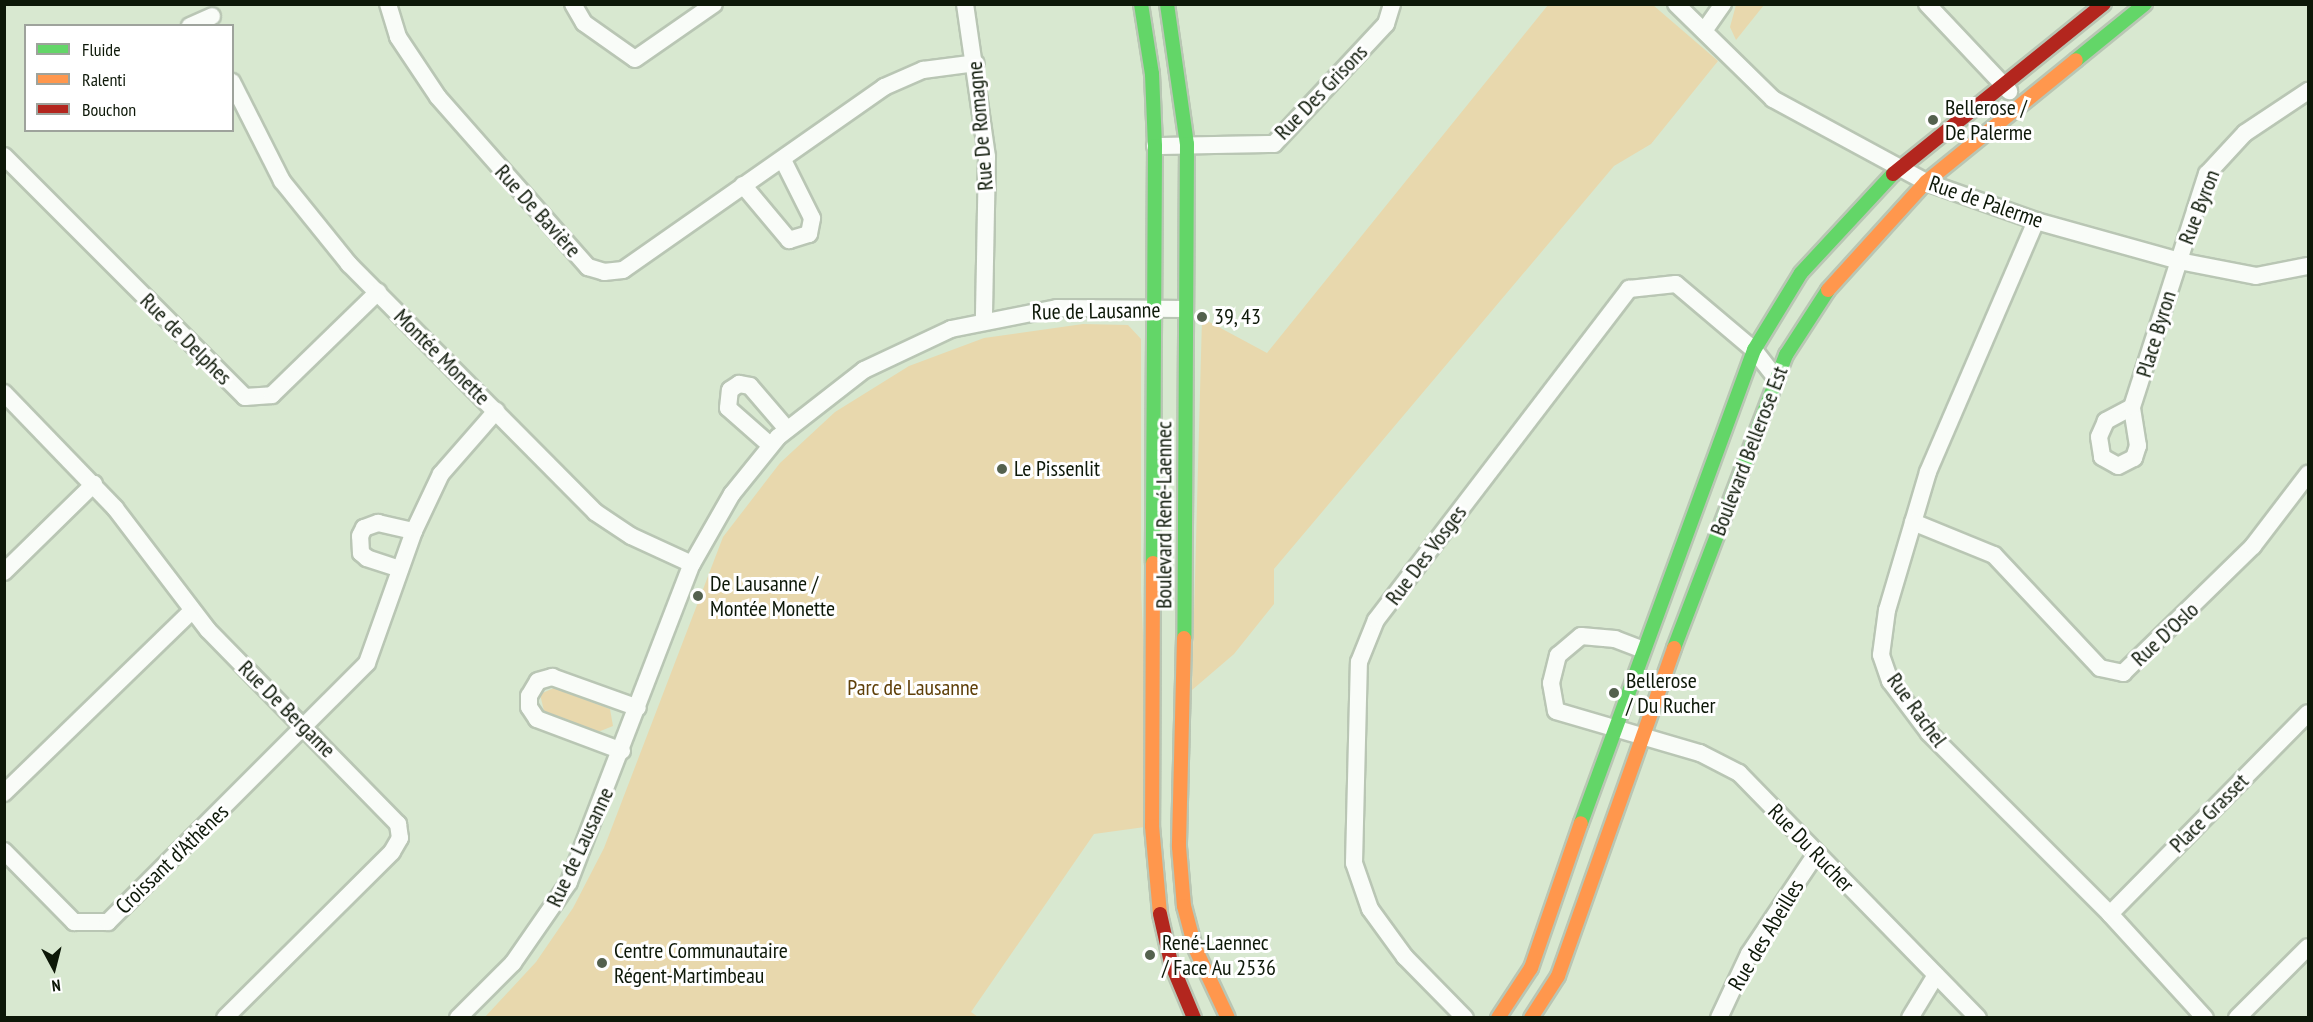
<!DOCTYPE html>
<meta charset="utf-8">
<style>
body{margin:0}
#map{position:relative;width:2313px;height:1022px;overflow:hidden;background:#d8e8d0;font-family:"PT Sans Narrow",sans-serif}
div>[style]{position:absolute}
.green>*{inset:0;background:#e8d8ad}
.roads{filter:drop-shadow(2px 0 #b9c6b4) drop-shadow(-2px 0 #b9c6b4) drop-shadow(0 2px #b9c6b4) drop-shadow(0 -2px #b9c6b4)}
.street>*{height:16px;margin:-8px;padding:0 8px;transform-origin:8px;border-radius:8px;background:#f9fcf8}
.fast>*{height:14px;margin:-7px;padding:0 7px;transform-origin:7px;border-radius:7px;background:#63d668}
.slow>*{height:14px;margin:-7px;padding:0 7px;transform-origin:7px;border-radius:7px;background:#ff974d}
.jam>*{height:14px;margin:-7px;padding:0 7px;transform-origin:7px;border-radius:7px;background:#b3261e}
.dots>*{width:16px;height:16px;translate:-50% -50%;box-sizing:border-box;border:3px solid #fff;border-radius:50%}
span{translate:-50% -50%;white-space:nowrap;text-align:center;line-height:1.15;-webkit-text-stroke:6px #fff;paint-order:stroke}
.street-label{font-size:22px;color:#0d1808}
.poi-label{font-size:22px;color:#0d1808}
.left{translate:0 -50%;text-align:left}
.park-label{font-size:22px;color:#5f4009}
.frame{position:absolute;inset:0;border:6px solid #0d1808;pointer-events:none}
.legend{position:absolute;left:24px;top:24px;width:210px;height:108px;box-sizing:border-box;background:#fff;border:2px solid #9ea39c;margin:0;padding:8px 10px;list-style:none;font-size:18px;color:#0d1808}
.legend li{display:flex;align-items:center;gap:12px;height:30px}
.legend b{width:30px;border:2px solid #9ea39c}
.north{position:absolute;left:24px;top:938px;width:60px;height:60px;-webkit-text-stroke:4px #fff;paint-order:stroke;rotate:173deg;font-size:16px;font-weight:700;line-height:24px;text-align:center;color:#0d1808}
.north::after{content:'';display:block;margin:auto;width:21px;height:27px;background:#0d1808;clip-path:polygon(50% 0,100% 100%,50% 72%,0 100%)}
</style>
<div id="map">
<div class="green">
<div style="clip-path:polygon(1548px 5px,1653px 5px,1718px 61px,1651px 144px,1614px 166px,1274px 569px,1274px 604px,1234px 654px,1192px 690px,1202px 318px,1267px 353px)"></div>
<div style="clip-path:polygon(1736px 5px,1764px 5px,1736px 40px,1730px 27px)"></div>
<div style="clip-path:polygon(1083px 324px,1128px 325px,1141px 339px,1141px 591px,1152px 826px,1094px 834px,971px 1012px,978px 1017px,484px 1018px,536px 962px,573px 908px,604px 848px,723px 537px,780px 463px,835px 412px,909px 366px,984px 338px)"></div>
<div style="clip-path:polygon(554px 688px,610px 709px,613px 726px,598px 732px,544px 711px,540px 694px)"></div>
</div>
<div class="roads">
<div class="street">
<div style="left:388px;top:4px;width:34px;rotate:73deg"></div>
<div style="left:398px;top:37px;width:72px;rotate:56.3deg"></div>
<div style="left:438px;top:97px;width:227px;rotate:48.6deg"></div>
<div style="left:588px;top:267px;width:17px;rotate:17deg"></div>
<div style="left:604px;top:272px;width:19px;rotate:-6deg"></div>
<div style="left:623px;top:270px;width:319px;rotate:-35deg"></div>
<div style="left:884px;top:87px;width:43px;rotate:-23.6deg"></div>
<div style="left:923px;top:70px;width:53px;rotate:-7.5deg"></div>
<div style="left:573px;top:4px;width:22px;rotate:60deg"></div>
<div style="left:584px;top:23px;width:62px;rotate:35.2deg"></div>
<div style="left:635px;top:59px;width:96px;rotate:-34.8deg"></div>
<div style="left:965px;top:4px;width:155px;rotate:81.8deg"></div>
<div style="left:987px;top:157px;width:163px;rotate:91.1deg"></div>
<div style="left:1676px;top:4px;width:136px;rotate:44.4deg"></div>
<div style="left:1773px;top:99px;width:174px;rotate:28.5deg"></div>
<div style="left:1926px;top:182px;width:117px;rotate:19.5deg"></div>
<div style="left:2036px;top:221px;width:148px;rotate:15.6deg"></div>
<div style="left:2179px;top:261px;width:78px;rotate:11deg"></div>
<div style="left:2256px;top:276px;width:53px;rotate:-10.9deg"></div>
<div style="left:1927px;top:4px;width:120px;rotate:46.7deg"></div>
<div style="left:190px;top:26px;width:24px;rotate:-24deg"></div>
<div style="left:1704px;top:31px;width:33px;rotate:-55deg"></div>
<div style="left:232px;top:82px;width:111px;rotate:63.2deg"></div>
<div style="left:282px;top:181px;width:107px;rotate:51.1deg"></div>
<div style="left:349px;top:264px;width:349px;rotate:45.2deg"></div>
<div style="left:595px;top:512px;width:43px;rotate:33.7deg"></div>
<div style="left:631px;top:536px;width:67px;rotate:24.7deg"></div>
<div style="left:1155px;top:146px;width:119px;rotate:-1deg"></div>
<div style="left:1274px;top:144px;width:164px;rotate:-47deg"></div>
<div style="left:1386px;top:24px;width:21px;rotate:-73deg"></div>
<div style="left:4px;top:156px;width:341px;rotate:45deg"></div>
<div style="left:245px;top:397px;width:27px;rotate:-4deg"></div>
<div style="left:272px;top:395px;width:148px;rotate:-44.2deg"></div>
<div style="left:743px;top:185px;width:72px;rotate:50.1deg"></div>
<div style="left:789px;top:240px;width:21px;rotate:-17deg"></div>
<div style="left:809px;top:234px;width:16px;rotate:-79deg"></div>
<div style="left:812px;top:218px;width:65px;rotate:-116.6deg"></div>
<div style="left:2036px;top:221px;width:273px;rotate:113.3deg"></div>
<div style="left:1928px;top:472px;width:144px;rotate:106.5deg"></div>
<div style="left:1887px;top:610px;width:45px;rotate:97.6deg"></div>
<div style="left:1881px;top:655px;width:28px;rotate:71deg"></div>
<div style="left:1890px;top:681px;width:65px;rotate:53.1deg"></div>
<div style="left:1929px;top:733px;width:256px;rotate:45deg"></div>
<div style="left:2110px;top:914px;width:141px;rotate:47.6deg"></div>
<div style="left:4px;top:393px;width:160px;rotate:46deg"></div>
<div style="left:115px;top:508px;width:153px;rotate:52.7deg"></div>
<div style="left:208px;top:630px;width:272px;rotate:45.6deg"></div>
<div style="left:398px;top:824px;width:14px;rotate:82deg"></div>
<div style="left:400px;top:838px;width:16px;rotate:120deg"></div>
<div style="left:392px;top:852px;width:235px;rotate:135.2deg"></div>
<div style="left:2132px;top:407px;width:30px;rotate:152deg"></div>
<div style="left:2106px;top:421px;width:17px;rotate:114deg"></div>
<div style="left:2099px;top:437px;width:20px;rotate:81deg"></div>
<div style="left:2102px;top:457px;width:18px;rotate:29deg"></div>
<div style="left:2118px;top:466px;width:18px;rotate:-27deg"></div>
<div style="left:2134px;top:458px;width:13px;rotate:-72deg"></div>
<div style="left:2138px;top:446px;width:39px;rotate:-99deg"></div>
<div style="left:2132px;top:407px;width:245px;rotate:-72.2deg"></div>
<div style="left:2207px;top:174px;width:56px;rotate:-47.2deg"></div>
<div style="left:2245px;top:133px;width:76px;rotate:-33.7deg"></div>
<div style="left:770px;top:445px;width:56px;rotate:-138.6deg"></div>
<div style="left:728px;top:408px;width:18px;rotate:-84deg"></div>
<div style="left:730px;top:390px;width:11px;rotate:-34deg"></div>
<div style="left:739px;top:384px;width:11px;rotate:10deg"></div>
<div style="left:750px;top:386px;width:57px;rotate:49.3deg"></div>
<div style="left:1913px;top:522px;width:87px;rotate:22.2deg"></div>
<div style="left:1994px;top:555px;width:155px;rotate:46.8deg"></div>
<div style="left:2100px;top:668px;width:24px;rotate:12deg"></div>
<div style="left:2123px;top:673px;width:182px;rotate:-44.3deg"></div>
<div style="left:2253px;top:546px;width:91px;rotate:-52.6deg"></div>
<div style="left:400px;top:569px;width:35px;rotate:-162deg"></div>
<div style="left:367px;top:558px;width:8px;rotate:-140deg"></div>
<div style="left:361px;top:553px;width:17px;rotate:-93deg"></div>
<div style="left:360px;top:536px;width:9px;rotate:-63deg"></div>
<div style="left:364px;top:528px;width:15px;rotate:-20deg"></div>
<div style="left:378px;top:523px;width:37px;rotate:13deg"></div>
<div style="left:4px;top:572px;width:126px;rotate:-44.4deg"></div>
<div style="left:1641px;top:649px;width:28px;rotate:-159deg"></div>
<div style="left:1615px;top:639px;width:34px;rotate:-175deg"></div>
<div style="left:1581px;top:636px;width:30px;rotate:140deg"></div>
<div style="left:1558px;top:655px;width:29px;rotate:104deg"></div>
<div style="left:1551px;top:683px;width:28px;rotate:80deg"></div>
<div style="left:1556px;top:711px;width:150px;rotate:16.3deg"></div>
<div style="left:1700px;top:753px;width:44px;rotate:27.1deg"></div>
<div style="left:1739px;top:773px;width:342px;rotate:45.7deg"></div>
<div style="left:622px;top:751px;width:91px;rotate:-159.4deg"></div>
<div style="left:537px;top:719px;width:14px;rotate:-124deg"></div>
<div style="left:529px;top:707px;width:11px;rotate:-90deg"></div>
<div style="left:529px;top:696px;width:17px;rotate:-59deg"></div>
<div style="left:538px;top:681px;width:15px;rotate:-16deg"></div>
<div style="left:552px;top:677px;width:91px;rotate:19.8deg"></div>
<div style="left:4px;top:793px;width:262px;rotate:-44.1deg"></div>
<div style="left:4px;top:851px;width:100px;rotate:45.4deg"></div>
<div style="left:74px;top:922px;width:34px"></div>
<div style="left:108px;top:922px;width:366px;rotate:-45deg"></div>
<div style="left:367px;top:663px;width:140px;rotate:-70.4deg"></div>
<div style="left:414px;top:531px;width:63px;rotate:-64.7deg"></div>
<div style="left:441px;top:474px;width:84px;rotate:-48.9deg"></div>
<div style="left:2110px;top:914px;width:282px;rotate:-45.4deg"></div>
<div style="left:458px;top:1018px;width:78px;rotate:-45deg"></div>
<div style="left:513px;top:963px;width:98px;rotate:-55.3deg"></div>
<div style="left:569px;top:882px;width:341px;rotate:-68.9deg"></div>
<div style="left:692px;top:564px;width:81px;rotate:-60.3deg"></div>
<div style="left:732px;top:494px;width:73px;rotate:-51.1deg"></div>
<div style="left:778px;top:437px;width:109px;rotate:-37.9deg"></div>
<div style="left:864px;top:370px;width:96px;rotate:-25.2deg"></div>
<div style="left:951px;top:329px;width:108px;rotate:-11.2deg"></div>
<div style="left:1057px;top:308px;width:128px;rotate:0.4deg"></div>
<div style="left:1465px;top:1018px;width:86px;rotate:-134.5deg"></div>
<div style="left:1405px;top:957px;width:59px;rotate:-126.1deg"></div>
<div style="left:1370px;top:909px;width:49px;rotate:-109.2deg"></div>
<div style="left:1354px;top:863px;width:201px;rotate:-88.6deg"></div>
<div style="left:1359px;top:662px;width:45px;rotate:-68deg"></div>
<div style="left:1376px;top:620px;width:417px;rotate:-52.6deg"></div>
<div style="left:1629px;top:289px;width:47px;rotate:-6.1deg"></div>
<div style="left:1676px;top:284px;width:102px;rotate:40.2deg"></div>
<div style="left:1754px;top:350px;width:37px;rotate:52deg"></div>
<div style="left:1719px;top:1018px;width:71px;rotate:-64.9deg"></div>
<div style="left:1749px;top:954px;width:120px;rotate:-56.2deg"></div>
<div style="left:1910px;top:1018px;width:50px;rotate:-58.8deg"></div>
<div style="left:2237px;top:1018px;width:100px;rotate:-45deg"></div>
</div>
<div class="fast">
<div style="left:1141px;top:4px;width:71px;rotate:81.1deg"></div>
<div style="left:1152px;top:74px;width:72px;rotate:87.6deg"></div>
<div style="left:1155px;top:146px;width:417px;rotate:90.3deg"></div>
<div style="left:1167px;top:4px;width:141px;rotate:81.9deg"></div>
<div style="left:1187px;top:144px;width:494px;rotate:90.3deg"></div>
<div style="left:2076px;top:60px;width:89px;rotate:-39.1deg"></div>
<div style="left:1674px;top:648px;width:314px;rotate:-69.1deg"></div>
<div style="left:1786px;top:355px;width:77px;rotate:-57.1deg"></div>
<div style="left:1581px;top:823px;width:504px;rotate:-69.91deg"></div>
<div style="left:1754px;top:350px;width:90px;rotate:-58.6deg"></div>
<div style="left:1801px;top:273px;width:135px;rotate:-47.1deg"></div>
</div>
<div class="slow">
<div style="left:1828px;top:290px;width:146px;rotate:-47.8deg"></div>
<div style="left:1926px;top:182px;width:193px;rotate:-39.1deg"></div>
<div style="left:1153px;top:563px;width:263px;rotate:90.2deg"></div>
<div style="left:1152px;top:826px;width:88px;rotate:84.8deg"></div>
<div style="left:1184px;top:638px;width:209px;rotate:91.4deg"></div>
<div style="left:1179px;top:847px;width:59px;rotate:85.2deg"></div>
<div style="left:1184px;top:906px;width:43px;rotate:75.3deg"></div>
<div style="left:1195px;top:948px;width:77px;rotate:64.8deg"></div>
<div style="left:1498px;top:1018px;width:60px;rotate:-56.6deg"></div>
<div style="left:1531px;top:968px;width:153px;rotate:-71deg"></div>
<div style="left:1531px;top:1018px;width:50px;rotate:-57.3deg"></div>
<div style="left:1558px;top:976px;width:348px;rotate:-70.5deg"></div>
</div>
<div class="jam">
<div style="left:1893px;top:174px;width:271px;rotate:-38.9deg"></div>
<div style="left:1160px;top:914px;width:50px;rotate:77.3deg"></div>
<div style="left:1171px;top:963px;width:60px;rotate:67.3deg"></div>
</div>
</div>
<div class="dots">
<div style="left:1933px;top:120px;background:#54614e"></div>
<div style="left:1202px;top:317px;background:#54614e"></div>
<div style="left:1002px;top:469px;background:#54614e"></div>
<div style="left:698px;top:596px;background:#54614e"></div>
<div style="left:1614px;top:693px;background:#54614e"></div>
<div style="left:1150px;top:955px;background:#54614e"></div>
<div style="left:602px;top:963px;background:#54614e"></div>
</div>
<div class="street-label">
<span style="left:1321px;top:92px;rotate:-46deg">Rue Des Grisons</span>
<span style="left:980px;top:126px;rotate:-95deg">Rue De Romagne</span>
<span style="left:1986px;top:202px;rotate:19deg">Rue de Palerme</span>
<span style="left:2199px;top:207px;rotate:-69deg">Rue Byron</span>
<span style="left:538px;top:211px;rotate:48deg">Rue De Bavière</span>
<span style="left:1096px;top:311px;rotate:-1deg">Rue de Lausanne</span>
<span style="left:2156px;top:334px;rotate:-73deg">Place Byron</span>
<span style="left:186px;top:339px;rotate:45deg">Rue de Delphes</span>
<span style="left:442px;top:357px;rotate:45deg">Montée Monette</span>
<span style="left:1749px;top:451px;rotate:-69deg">Boulevard Bellerose Est</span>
<span style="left:1164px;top:515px;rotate:-90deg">Boulevard René-Laennec</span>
<span style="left:1426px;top:555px;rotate:-53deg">Rue Des Vosges</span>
<span style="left:2165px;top:634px;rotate:-43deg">Rue D'Oslo</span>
<span style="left:287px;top:709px;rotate:45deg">Rue De Bergame</span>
<span style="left:1917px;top:710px;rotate:54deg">Rue Rachel</span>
<span style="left:2209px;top:813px;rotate:-45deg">Place Grasset</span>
<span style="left:580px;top:847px;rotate:-65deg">Rue de Lausanne</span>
<span style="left:1811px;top:848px;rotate:46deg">Rue Du Rucher</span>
<span style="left:172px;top:859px;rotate:-44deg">Croissant d'Athènes</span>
<span style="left:1766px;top:935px;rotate:-59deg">Rue des Abeilles</span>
</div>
<div class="poi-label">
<span class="left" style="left:1945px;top:120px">Bellerose /<br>De Palerme</span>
<span class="left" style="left:1214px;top:317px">39, 43</span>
<span class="left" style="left:1014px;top:469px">Le Pissenlit</span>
<span class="left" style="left:710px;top:596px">De Lausanne /<br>Montée Monette</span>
<span class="left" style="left:1626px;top:693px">Bellerose<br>/ Du Rucher</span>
<span class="left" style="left:1162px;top:955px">René-Laennec<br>/ Face Au 2536</span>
<span class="left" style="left:614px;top:963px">Centre Communautaire<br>Régent-Martimbeau</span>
</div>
<div class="park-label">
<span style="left:913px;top:688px">Parc de Lausanne</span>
</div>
<div class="frame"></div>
<ul class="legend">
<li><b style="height:8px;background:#63d668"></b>Fluide</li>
<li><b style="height:8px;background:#ff974d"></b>Ralenti</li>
<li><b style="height:8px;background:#b3261e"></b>Bouchon</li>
</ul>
<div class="north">N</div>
</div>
